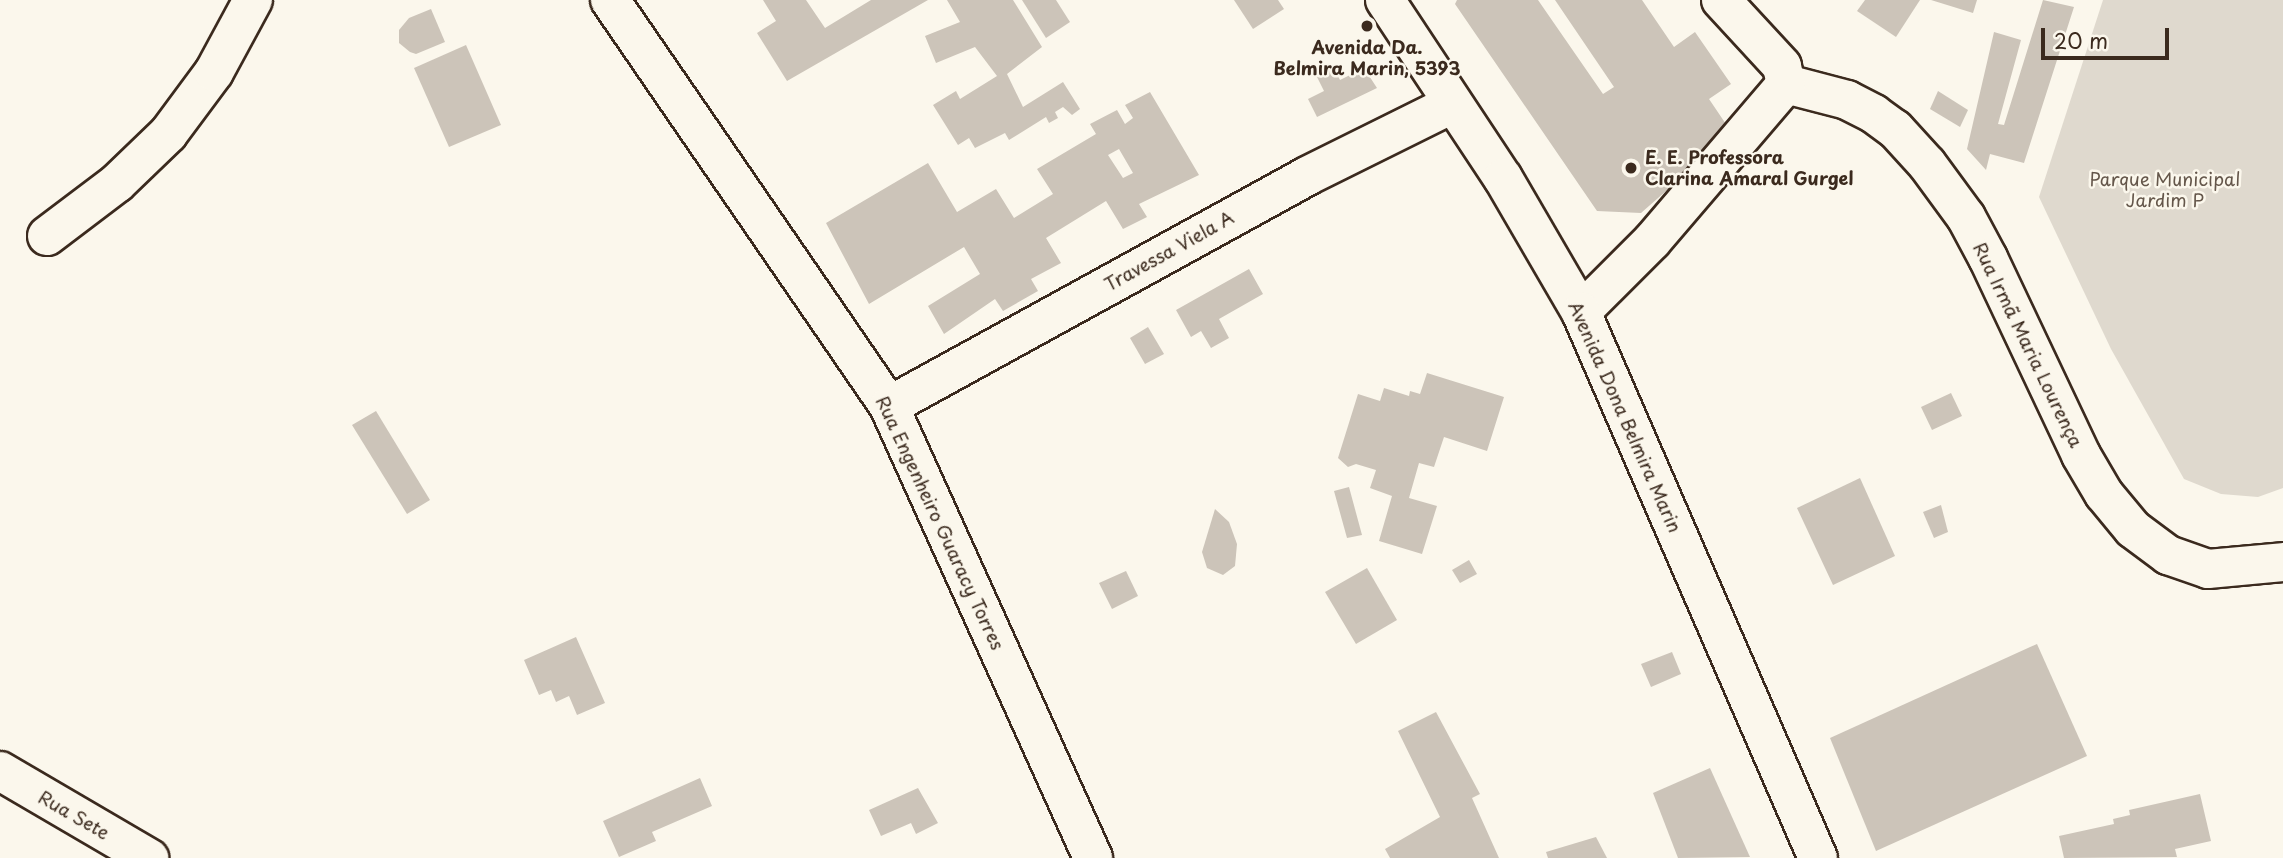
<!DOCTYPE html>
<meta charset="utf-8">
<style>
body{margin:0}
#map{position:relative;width:2283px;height:858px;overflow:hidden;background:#fbf7ec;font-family:"Playpen Sans",sans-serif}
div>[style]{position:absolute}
.green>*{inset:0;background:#dfd9ce}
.building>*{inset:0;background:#ccc4b9}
.roads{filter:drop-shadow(2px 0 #3b2a1e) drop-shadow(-2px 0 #3b2a1e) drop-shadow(0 2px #3b2a1e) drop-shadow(0 -2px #3b2a1e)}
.minor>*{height:38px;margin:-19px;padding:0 19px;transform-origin:19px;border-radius:19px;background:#fbf7ec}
.secondary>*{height:38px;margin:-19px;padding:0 19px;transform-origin:19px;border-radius:19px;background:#fbf7ec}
.dots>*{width:19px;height:19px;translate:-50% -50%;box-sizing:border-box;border:4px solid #fbf7ec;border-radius:50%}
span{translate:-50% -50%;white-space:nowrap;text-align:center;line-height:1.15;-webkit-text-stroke:5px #fbf7ec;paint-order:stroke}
.poi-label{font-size:18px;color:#3b2a1e;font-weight:700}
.left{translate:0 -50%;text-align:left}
.park-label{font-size:18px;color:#64564a}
.street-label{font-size:18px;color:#3b2a1e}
.scale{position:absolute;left:2041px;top:28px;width:128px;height:32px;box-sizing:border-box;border:4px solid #3b2a1e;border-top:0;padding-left:9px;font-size:21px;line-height:24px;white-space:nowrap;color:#3b2a1e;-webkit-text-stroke:5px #fbf7ec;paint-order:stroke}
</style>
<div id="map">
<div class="green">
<div style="clip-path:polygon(2103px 0,2283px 0,2283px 488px,2258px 497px,2221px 494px,2184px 479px,2111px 349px,2039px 197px)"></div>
</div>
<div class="building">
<div style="clip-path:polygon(763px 0,806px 0,825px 28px,871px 0,928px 0,787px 81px,757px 33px,776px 21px)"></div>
<div style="clip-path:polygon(947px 0,1013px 0,1042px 47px,1007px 74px,1023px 107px,1063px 82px,1080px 109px,1072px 115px,1063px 107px,1055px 112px,1058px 118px,1049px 123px,1046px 117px,1009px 140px,1005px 133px,975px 148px,969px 138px,958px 145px,933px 105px,956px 91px,960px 99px,997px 76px,975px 47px,936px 63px,925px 36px,960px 22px)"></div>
<div style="clip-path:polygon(1022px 0,1056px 0,1070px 22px,1046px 38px)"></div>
<div style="clip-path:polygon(1234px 0,1278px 0,1284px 9px,1253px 29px)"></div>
<div style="clip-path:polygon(1457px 0,1538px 0,1603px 94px,1614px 87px,1555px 0,1642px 0,1674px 47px,1695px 32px,1731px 84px,1709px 99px,1732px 133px,1641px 213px,1597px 211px,1455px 4px)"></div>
<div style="clip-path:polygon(1865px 0,1920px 0,1896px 37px,1857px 11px)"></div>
<div style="clip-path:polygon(1931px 0,1977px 0,1973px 13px)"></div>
<div style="clip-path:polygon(2043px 0,2074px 7px,2024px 163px,1990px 154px,1986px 170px,1967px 149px,1994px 32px,2021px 40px,1998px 124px,2004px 125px)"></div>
<div style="clip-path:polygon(431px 9px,445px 42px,416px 54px,410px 52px,399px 43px,399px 30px,409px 18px)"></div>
<div style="clip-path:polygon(466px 45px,501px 125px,449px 147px,414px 68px)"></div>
<div style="clip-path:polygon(1332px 64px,1340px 80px,1364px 68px,1377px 88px,1317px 117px,1308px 99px,1324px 91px,1315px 73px)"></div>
<div style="clip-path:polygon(1938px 91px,1968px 110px,1960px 127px,1930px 109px)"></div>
<div style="clip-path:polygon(evenodd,1150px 92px,1199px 175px,1139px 204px,1147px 217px,1123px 229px,1106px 201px,1046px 238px,1061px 263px,1031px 279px,1038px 291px,1003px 311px,995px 299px,944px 334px,928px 306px,980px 274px,964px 247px,869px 304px,826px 223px,928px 163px,957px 212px,996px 189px,1014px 218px,1053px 194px,1037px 169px,1096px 134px,1090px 124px,1117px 110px,1125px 124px,1133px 118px,1125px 105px,1150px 92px,1119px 149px,1133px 173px,1123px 178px,1108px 155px,1119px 149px)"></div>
<div style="clip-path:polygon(1249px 269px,1263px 294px,1219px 319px,1229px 338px,1211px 348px,1201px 331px,1191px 337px,1176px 310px)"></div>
<div style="clip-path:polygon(1148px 327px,1164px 354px,1145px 364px,1130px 338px)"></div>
<div style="clip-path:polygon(1427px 373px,1504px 397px,1487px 451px,1444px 437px,1434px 467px,1419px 463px,1409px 498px,1437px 506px,1422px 554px,1379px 541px,1392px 496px,1370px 488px,1376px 470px,1356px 464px,1348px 467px,1338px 458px,1358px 394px,1380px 401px,1384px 388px,1409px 396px,1410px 391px,1420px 394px)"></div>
<div style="clip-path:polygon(1951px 393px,1962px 416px,1932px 430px,1921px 407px)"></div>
<div style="clip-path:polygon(376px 411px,430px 500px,407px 514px,352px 425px)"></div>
<div style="clip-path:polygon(1860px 478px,1895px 556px,1833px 585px,1797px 508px)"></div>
<div style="clip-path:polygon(1349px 487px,1362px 535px,1347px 538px,1334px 491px)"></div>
<div style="clip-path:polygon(1941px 505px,1948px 532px,1934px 538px,1923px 512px)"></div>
<div style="clip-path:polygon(1215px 509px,1229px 522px,1237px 544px,1235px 566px,1223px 575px,1207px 568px,1202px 552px)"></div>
<div style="clip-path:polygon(1469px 560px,1477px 574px,1460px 583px,1452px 570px)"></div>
<div style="clip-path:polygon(1367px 568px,1397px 620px,1356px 644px,1325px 592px)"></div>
<div style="clip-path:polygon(1126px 571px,1138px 596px,1112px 609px,1099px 583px)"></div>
<div style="clip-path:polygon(576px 637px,605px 703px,577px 715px,569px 696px,556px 702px,551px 690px,539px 695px,524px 660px)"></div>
<div style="clip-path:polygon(2037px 644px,2087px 756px,1876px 851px,1830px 738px)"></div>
<div style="clip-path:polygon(1672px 652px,1681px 674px,1651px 687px,1641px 664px)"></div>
<div style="clip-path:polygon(1436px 712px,1480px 794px,1472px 798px,1499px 858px,1390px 858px,1385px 849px,1440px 817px,1398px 731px)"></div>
<div style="clip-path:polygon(1710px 768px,1750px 857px,1678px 858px,1653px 793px)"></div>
<div style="clip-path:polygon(700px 778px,712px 806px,652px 832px,656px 841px,619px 857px,603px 821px)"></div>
<div style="clip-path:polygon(918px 788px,938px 823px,916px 834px,911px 823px,881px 836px,869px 810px)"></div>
<div style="clip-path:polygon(2200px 794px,2211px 841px,2175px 849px,2177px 857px,2064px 858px,2059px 836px,2114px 824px,2113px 819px,2130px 815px,2129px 810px)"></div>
<div style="clip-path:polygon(1596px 837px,1607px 858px,1548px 858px,1546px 852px)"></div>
</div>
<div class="roads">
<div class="minor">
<div style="left:610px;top:0;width:493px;rotate:55.5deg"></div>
<div style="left:889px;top:406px;width:496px;rotate:65.7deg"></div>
<div style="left:1786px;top:84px;width:63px;rotate:14.7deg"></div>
<div style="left:1847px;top:100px;width:30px;rotate:27deg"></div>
<div style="left:1874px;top:114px;width:26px;rotate:36deg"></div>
<div style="left:1895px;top:129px;width:47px;rotate:47.6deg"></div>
<div style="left:1927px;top:164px;width:66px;rotate:53.7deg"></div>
<div style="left:1966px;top:217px;width:47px;rotate:61.8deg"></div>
<div style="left:1988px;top:258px;width:218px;rotate:64.7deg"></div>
<div style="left:2081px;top:455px;width:45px;rotate:59.5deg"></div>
<div style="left:2104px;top:494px;width:45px;rotate:50.4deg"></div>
<div style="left:2133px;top:529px;width:44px;rotate:36.6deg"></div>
<div style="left:2168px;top:555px;width:42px;rotate:19.3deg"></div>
<div style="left:2208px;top:569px;width:75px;rotate:-5.3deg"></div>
<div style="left:47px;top:236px;width:88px;rotate:-37.1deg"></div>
<div style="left:117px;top:183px;width:71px;rotate:-43.9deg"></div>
<div style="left:168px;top:134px;width:77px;rotate:-53.4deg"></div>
<div style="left:214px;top:72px;width:82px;rotate:-61.6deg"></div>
<div style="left:1581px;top:312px;width:100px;rotate:-45deg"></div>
<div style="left:1652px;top:241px;width:206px;rotate:-49.5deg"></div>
<div style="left:1786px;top:84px;width:18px;rotate:-103deg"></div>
<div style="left:1782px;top:66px;width:90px;rotate:-132.7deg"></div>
<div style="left:889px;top:406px;width:477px;rotate:-28.8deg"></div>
<div style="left:1307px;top:176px;width:162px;rotate:-26.4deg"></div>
<div style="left:0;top:771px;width:173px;rotate:30.3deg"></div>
</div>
<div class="secondary">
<div style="left:1385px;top:0;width:214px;rotate:56.5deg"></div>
<div style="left:1503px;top:178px;width:155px;rotate:59.8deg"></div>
<div style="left:1581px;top:312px;width:595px;rotate:66.54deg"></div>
</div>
</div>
<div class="dots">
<div style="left:1367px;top:26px;background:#3b2a1e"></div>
<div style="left:1631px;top:168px;background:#3b2a1e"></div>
</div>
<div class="poi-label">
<span style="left:1367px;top:58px">Avenida Da.<br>Belmira Marin, 5393</span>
<span class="left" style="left:1645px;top:168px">E. E. Professora<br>Clarina Amaral Gurgel</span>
</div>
<div class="park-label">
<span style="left:2165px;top:190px">Parque Municipal<br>Jardim P</span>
</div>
<div class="street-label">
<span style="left:1169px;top:251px;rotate:-29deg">Travessa Viela A</span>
<span style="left:2028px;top:345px;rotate:64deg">Rua Irmã Maria Lourença</span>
<span style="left:1625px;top:417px;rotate:66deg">Avenida Dona Belmira Marin</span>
<span style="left:940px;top:523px;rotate:65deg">Rua Engenheiro Guaracy Torres</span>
<span style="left:74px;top:815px;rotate:30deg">Rua Sete</span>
</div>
<div class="scale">20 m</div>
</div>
